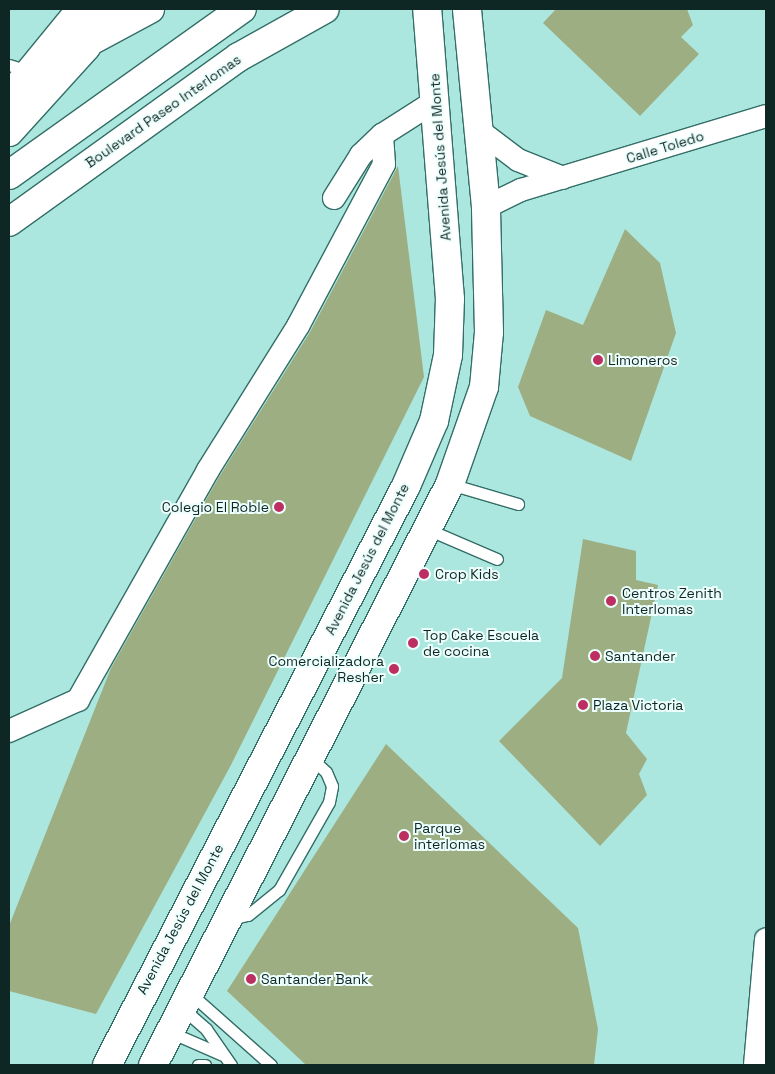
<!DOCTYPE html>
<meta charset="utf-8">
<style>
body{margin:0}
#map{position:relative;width:775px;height:1074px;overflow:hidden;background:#abe7de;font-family:"Space Grotesk",sans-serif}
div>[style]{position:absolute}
.building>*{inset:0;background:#9eae83}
.roads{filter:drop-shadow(1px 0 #336e67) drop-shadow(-1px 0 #336e67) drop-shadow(0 1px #336e67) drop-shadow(0 -1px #336e67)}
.lane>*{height:11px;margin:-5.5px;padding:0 5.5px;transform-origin:5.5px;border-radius:5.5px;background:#fff}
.street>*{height:22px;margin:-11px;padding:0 11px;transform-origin:11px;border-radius:11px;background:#fff}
.secondary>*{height:28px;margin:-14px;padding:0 14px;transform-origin:14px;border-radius:14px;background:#fff}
.dots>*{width:14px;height:14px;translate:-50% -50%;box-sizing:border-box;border:2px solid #edfffc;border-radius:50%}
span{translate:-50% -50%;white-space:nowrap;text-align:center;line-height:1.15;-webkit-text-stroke:4px #edfffc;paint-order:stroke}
.street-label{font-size:14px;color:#0e2724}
.poi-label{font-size:14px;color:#0e2724}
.left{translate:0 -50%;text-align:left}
.right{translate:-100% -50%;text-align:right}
.frame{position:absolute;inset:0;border:10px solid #0e2724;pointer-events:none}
</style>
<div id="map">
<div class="building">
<div style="clip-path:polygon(556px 9px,687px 9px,693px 25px,681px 37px,699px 54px,640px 116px,543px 23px)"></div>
<div style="clip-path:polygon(398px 166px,424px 377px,231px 765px,96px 1014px,9px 991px,9px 926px,111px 668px,219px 477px,310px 332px)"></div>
<div style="clip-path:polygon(625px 229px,660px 263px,676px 333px,631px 461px,530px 416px,518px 387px,546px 310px,583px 325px)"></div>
<div style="clip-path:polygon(583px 539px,636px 551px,636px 580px,658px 585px,626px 733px,647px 759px,639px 774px,647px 795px,600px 846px,499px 741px,562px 678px)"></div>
<div style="clip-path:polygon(386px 744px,578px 928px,598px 1029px,594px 1065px,306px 1065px,227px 991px)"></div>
</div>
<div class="roads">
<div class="lane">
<div style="left:9px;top:65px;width:21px;rotate:17deg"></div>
<div style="left:450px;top:484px;width:71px;rotate:16.4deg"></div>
<div style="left:427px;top:529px;width:76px;rotate:23.2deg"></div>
<div style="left:230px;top:919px;width:18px;rotate:-13deg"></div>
<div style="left:248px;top:915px;width:40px;rotate:-39deg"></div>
<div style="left:279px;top:890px;width:101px;rotate:-60.4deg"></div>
<div style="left:329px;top:802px;width:16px;rotate:-79deg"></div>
<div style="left:332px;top:786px;width:15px;rotate:-113deg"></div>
<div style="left:326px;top:772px;width:21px;rotate:-137deg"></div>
<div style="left:191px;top:994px;width:107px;rotate:41.6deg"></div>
<div style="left:182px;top:1008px;width:32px;rotate:41deg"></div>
<div style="left:206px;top:1029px;width:44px;rotate:55.2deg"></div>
<div style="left:170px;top:1032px;width:58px;rotate:23.5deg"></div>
<div style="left:198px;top:1065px;width:7px"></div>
</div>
<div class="street">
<div style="left:481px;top:132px;width:46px;rotate:37.1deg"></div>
<div style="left:518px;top:160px;width:48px;rotate:21.8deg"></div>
<div style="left:334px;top:198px;width:51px;rotate:-57.9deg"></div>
<div style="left:361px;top:155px;width:29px;rotate:-44deg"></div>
<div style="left:382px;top:135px;width:65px;rotate:-32.5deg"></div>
<div style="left:486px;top:207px;width:39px;rotate:-26deg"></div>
<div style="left:521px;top:190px;width:256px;rotate:-16.8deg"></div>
<div style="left:9px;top:731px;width:76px;rotate:-24.2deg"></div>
<div style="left:78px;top:700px;width:264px;rotate:-60.5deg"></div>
<div style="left:208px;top:470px;width:170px;rotate:-58deg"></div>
<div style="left:298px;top:326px;width:183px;rotate:-62deg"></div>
<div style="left:384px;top:164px;width:29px;rotate:-94deg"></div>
<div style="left:755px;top:1065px;width:126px;rotate:-85deg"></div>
</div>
<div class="secondary">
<div style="left:33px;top:72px;width:133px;rotate:-28.3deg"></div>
<div style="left:9px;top:97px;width:114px;rotate:-50.7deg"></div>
<div style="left:9px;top:132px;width:115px;rotate:-47.8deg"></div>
<div style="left:86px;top:47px;width:45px;rotate:-57.7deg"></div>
<div style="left:9px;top:175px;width:286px;rotate:-35.5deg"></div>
<div style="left:9px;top:222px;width:283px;rotate:-35.7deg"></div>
<div style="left:239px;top:57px;width:98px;rotate:-29.2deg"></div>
<div style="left:107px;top:1065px;width:652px;rotate:-62.69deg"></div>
<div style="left:406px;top:486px;width:71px;rotate:-66.7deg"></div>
<div style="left:434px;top:421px;width:67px;rotate:-78deg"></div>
<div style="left:448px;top:355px;width:56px;rotate:-88deg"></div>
<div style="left:450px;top:299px;width:291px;rotate:-94.5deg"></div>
<div style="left:153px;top:1065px;width:653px;rotate:-62.92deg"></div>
<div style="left:450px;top:484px;width:103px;rotate:-70.7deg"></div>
<div style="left:484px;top:387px;width:55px;rotate:-84.8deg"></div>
<div style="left:489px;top:332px;width:125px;rotate:-91.4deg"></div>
<div style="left:486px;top:207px;width:199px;rotate:-95.5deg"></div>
</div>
</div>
<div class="dots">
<div style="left:598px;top:360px;background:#bc2f60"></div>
<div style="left:279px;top:507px;background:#bc2f60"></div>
<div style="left:424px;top:574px;background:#bc2f60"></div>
<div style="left:611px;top:601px;background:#bc2f60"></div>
<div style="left:413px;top:643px;background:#bc2f60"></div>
<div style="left:595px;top:656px;background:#bc2f60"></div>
<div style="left:394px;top:669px;background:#bc2f60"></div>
<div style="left:583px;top:705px;background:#bc2f60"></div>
<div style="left:404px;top:836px;background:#bc2f60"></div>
<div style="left:251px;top:979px;background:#bc2f60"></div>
</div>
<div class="street-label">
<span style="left:163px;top:111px;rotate:-35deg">Boulevard Paseo Interlomas</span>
<span style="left:665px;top:147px;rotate:-17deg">Calle Toledo</span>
<span style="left:440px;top:157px;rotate:-94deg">Avenida Jesús del Monte</span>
<span style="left:367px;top:559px;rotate:-63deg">Avenida Jesús del Monte</span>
<span style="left:180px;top:919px;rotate:-62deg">Avenida Jesús del Monte</span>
</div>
<div class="poi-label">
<span class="left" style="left:608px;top:360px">Limoneros</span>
<span class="right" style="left:269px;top:507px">Colegio El Roble</span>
<span class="left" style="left:435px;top:574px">Crop Kids</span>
<span class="left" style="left:622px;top:601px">Centros Zenith<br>Interlomas</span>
<span class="left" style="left:423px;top:643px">Top Cake Escuela<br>de cocina</span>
<span class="left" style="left:605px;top:656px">Santander</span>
<span class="right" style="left:384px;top:669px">Comercializadora<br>Resher</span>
<span class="left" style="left:593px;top:705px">Plaza Victoria</span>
<span class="left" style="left:414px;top:836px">Parque<br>interlomas</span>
<span class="left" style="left:261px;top:979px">Santander Bank</span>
</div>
<div class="frame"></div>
</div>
